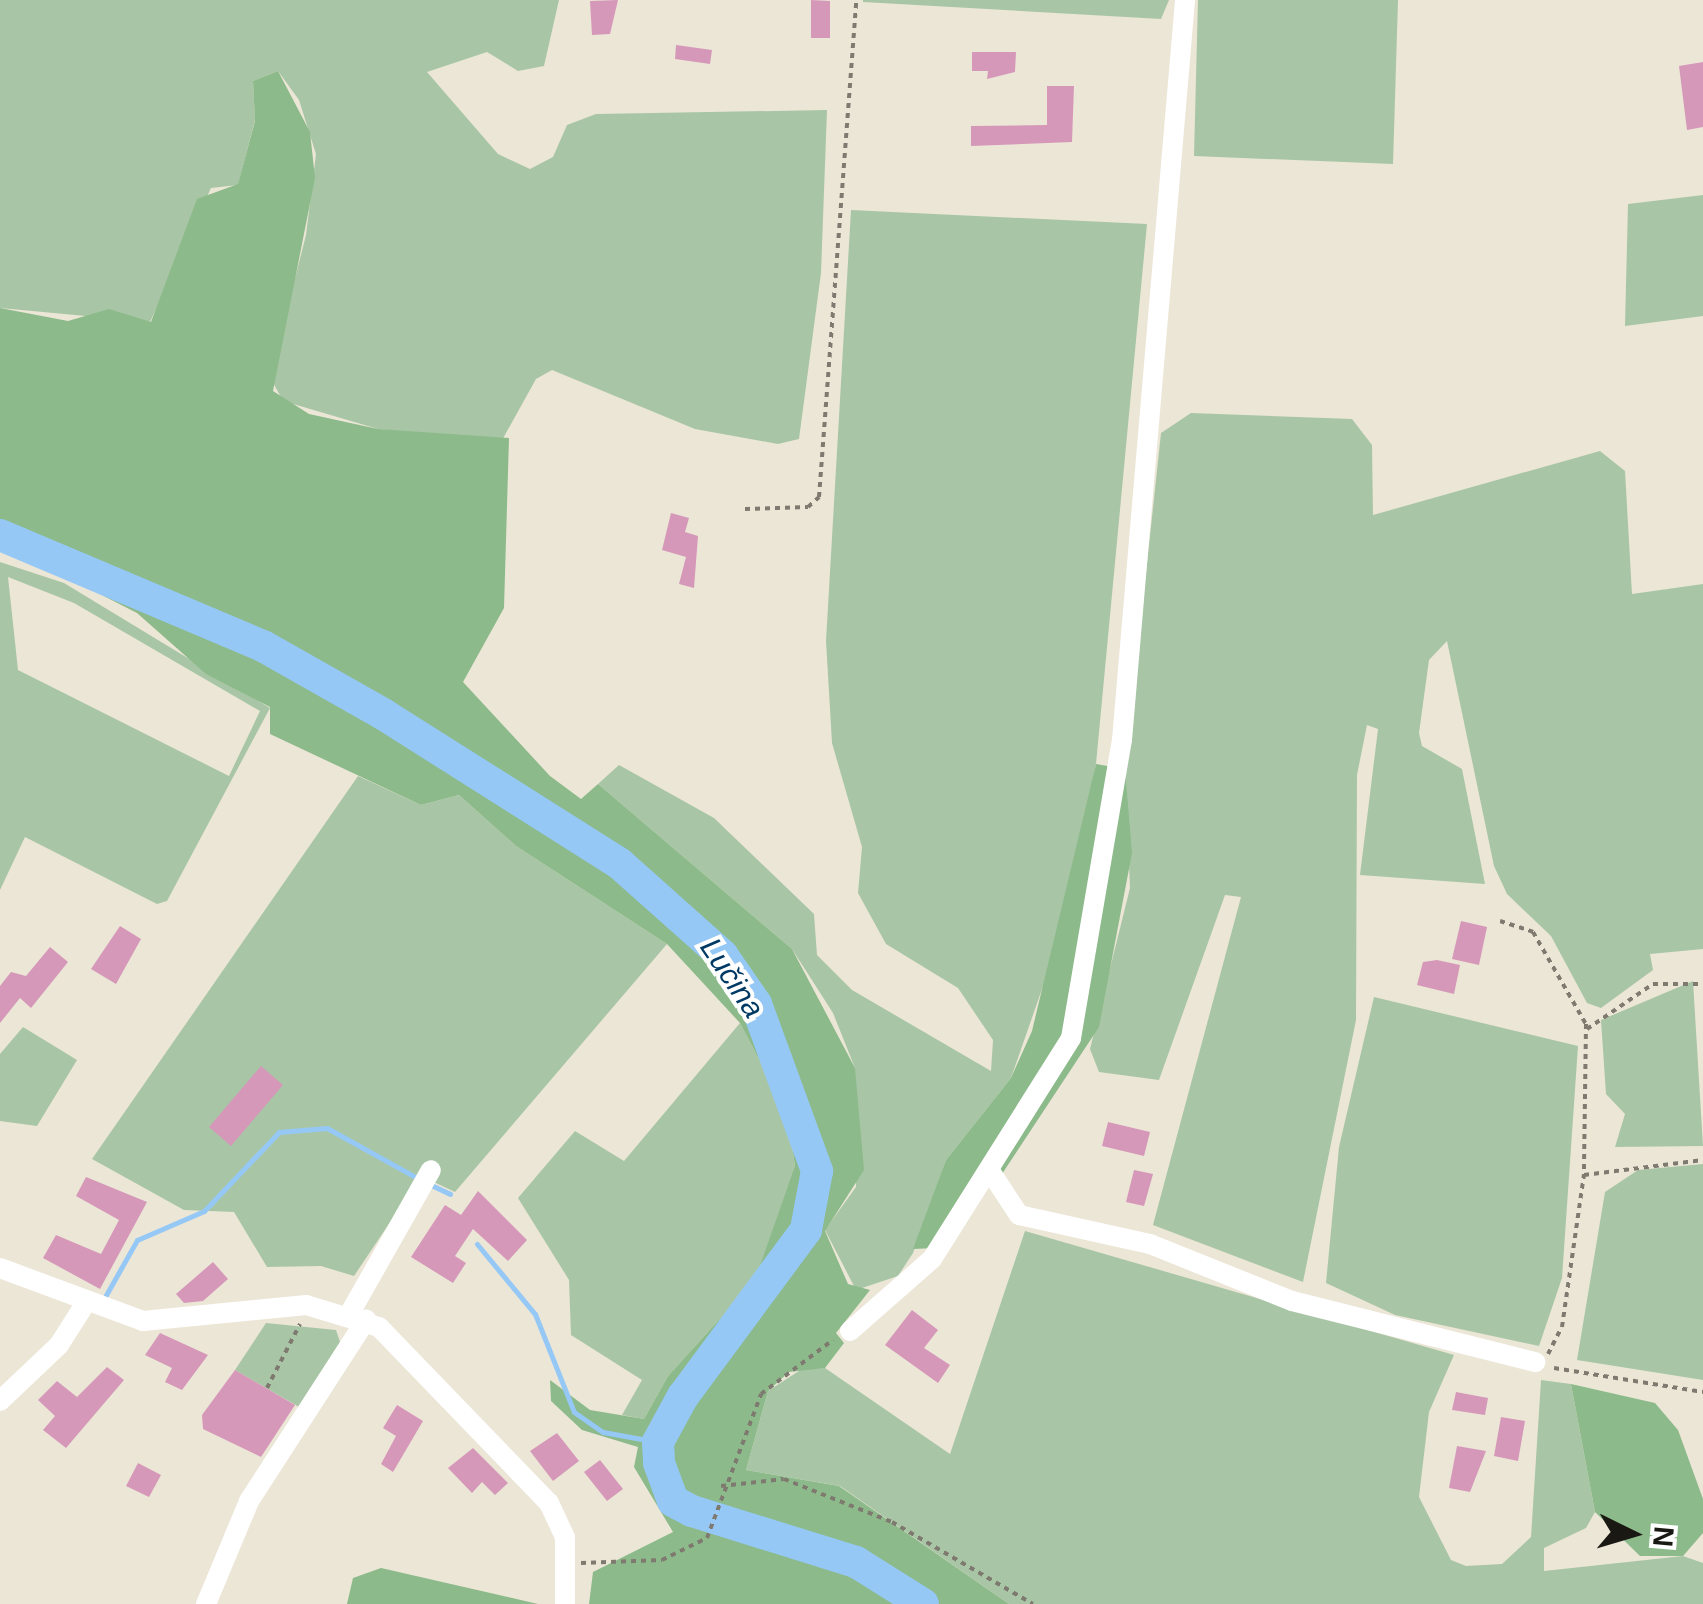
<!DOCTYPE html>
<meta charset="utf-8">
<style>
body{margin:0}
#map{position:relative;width:1703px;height:1604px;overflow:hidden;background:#ece6d7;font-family:Arial,sans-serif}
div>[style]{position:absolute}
.green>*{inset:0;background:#a8c6a6}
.forest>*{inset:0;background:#8cba8a}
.stream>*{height:5px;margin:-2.5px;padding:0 2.5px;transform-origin:2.5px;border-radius:2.5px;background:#96c8f6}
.river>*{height:32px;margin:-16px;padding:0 16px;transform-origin:16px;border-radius:16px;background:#96c8f6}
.building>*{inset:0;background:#d598b9}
.path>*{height:4px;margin-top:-2px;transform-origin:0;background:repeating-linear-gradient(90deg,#7e7a70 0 5px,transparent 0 10px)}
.minor>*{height:20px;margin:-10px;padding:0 10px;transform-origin:10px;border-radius:10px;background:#fff}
span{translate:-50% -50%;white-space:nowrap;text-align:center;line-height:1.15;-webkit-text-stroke:8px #fff;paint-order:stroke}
.water-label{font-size:30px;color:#003a64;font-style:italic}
.north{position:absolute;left:1583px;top:1484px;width:100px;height:100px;-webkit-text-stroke:8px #fff;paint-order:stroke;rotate:95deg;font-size:28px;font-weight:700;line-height:40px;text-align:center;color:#191812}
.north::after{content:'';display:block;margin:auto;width:35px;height:45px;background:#191812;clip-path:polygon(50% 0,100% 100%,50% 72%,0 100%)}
</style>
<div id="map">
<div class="green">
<div style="clip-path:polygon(0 0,559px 0,544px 66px,518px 71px,487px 52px,427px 72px,498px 154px,530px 169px,553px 157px,567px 125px,596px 114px,827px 110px,821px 273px,799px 439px,778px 444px,695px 429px,552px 370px,536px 379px,501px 442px,378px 429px,283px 401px,270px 377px,306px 235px,316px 154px,299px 100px,278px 71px,253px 81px,255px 120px,238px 185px,211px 188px,150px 322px,0 308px)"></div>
<div style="clip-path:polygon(1169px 0,1161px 19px,863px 2px,863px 0)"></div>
<div style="clip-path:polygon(1198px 0,1398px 0,1393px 164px,1194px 156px)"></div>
<div style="clip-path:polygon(1703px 195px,1703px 316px,1625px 326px,1628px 204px)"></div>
<div style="clip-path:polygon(851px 210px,1147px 224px,1096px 764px,1065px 923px,1011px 1078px,946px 1160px,913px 1253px,898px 1276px,856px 1290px,825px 1230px,856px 1187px,855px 1068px,833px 1013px,792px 949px,598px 784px,619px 765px,714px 818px,814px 914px,817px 955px,852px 990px,991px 1071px,993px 1040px,958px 988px,886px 944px,858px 893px,862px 847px,832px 743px,826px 641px)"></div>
<div style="clip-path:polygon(1191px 413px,1352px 419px,1372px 445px,1373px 515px,1600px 451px,1625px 471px,1632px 594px,1703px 584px,1703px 949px,1650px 954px,1653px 970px,1601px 1008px,1587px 1003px,1551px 936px,1507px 894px,1494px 866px,1447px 641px,1429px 660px,1419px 733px,1422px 746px,1462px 769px,1485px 884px,1360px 875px,1378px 729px,1367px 725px,1357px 775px,1356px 1020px,1303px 1282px,1153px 1225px,1241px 897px,1225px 895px,1159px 1080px,1099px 1072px,1090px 1049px,1130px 888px,1125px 769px,1161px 433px)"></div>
<div style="clip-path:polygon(evenodd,0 562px,64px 583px,270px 708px,167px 901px,157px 904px,25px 837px,0 890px,0 562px,8px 577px,74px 603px,260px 711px,229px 776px,18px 670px,8px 577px)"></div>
<div style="clip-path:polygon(358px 776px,421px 805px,459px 795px,516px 846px,667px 944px,455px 1192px,421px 1176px,354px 1276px,321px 1266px,267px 1267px,234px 1212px,184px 1210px,92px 1159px)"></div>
<div style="clip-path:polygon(1693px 981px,1703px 1146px,1615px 1147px,1625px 1114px,1606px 1094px,1601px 1020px)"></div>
<div style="clip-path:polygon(1374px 997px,1578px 1046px,1562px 1278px,1539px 1346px,1395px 1315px,1326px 1283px,1339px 1147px)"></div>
<div style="clip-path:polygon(740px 1023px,787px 1113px,795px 1166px,779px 1233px,755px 1280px,668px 1376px,644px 1419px,622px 1415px,642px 1380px,571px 1335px,569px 1280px,518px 1198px,575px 1131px,624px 1161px)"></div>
<div style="clip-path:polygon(23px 1027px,77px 1060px,37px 1126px,0 1121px,0 1054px)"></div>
<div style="clip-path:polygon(1703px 1164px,1703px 1380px,1577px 1360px,1605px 1192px,1638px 1170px)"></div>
<div style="clip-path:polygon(1025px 1231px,1454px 1355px,1429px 1412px,1419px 1497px,1451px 1560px,1466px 1566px,1502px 1564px,1531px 1537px,1541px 1380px,1571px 1384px,1595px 1512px,1586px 1528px,1544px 1548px,1544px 1571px,1683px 1556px,1703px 1563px,1703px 1604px,1009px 1604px,840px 1486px,746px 1470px,768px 1391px,802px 1369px,825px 1368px,950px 1454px)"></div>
<div style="clip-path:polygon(266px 1323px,336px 1330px,340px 1342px,299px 1407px,235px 1370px)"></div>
</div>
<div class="forest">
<div style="clip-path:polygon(278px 71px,310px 132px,315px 178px,273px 391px,309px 414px,378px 429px,509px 438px,504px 608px,463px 682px,550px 776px,581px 799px,598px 784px,792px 949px,855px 1068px,864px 1170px,825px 1231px,848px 1284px,870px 1290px,836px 1333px,844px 1343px,825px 1368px,789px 1372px,768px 1391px,746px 1470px,839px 1486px,1009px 1604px,589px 1604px,593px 1572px,673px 1532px,634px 1467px,638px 1447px,582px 1430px,551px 1401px,550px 1380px,590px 1410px,644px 1419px,668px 1376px,755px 1280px,795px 1166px,787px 1113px,740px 1023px,667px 944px,516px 846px,459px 795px,421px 805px,270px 734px,270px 707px,206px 674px,137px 613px,0 543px,0 308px,68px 321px,109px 309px,151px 322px,197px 199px,238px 184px,255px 121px,253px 81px)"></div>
<div style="clip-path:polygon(1096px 764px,1125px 769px,1132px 853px,1099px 1027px,1002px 1174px,967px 1200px,935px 1248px,913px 1249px,946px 1160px,1011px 1078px,1032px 1031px)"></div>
<div style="clip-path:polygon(1571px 1384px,1655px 1403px,1678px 1430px,1703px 1499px,1703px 1533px,1683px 1556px,1640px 1556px,1595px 1512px)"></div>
<div style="clip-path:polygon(381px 1568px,538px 1604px,347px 1604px,353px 1578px)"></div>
</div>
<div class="stream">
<div style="left:431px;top:1185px;width:21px;rotate:25deg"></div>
<div style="left:477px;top:1244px;width:91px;rotate:50.4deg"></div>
<div style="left:535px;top:1314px;width:105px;rotate:68.3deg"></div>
<div style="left:574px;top:1412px;width:35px;rotate:35deg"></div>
<div style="left:603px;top:1432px;width:56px;rotate:10.3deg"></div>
<div style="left:106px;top:1295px;width:63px;rotate:-60.6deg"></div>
<div style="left:137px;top:1240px;width:73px;rotate:-23.4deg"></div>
<div style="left:204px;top:1211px;width:109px;rotate:-46.5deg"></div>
<div style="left:279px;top:1132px;width:48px;rotate:-4.8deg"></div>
<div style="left:327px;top:1128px;width:107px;rotate:29deg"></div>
</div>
<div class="river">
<div style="left:0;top:535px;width:285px;rotate:22.9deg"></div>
<div style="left:263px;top:646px;width:138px;rotate:29.5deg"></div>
<div style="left:383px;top:714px;width:280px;rotate:32.3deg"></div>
<div style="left:620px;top:864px;width:137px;rotate:41.7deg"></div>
<div style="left:722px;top:955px;width:60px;rotate:55.2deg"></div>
<div style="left:756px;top:1004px;width:178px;rotate:69.9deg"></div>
<div style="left:817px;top:1171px;width:60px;rotate:100.6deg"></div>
<div style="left:806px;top:1230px;width:207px;rotate:126.5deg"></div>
<div style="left:683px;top:1396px;width:52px;rotate:118.5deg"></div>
<div style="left:658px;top:1442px;width:21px;rotate:87deg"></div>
<div style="left:659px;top:1463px;width:40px;rotate:69.8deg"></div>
<div style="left:673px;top:1501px;width:21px;rotate:28deg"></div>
<div style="left:692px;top:1511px;width:172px;rotate:17.3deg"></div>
<div style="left:856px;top:1562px;width:79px;rotate:32.1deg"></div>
</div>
<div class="building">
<div style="clip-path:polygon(618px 0,610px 34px,592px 35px,590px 1px)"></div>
<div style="clip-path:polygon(811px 0,830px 1px,830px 38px,811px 38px)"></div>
<div style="clip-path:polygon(676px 45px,712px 50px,710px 64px,675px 59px)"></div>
<div style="clip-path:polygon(972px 52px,1016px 52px,1015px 72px,987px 79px,988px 71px,972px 71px)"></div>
<div style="clip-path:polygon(1703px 62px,1703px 127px,1687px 130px,1679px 66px)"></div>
<div style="clip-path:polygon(1047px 86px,1074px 86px,1072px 142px,971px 146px,971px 126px,1047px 125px)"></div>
<div style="clip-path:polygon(671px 513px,689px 518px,685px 532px,698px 536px,694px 588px,679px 584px,686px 557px,662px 550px)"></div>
<div style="clip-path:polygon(1461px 921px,1487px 927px,1479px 965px,1452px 959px)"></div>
<div style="clip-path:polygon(120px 926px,141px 939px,116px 984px,91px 969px)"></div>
<div style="clip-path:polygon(50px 947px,68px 962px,31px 1008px,20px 998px,0 1023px,0 986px,11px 972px,26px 976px)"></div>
<div style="clip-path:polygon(1437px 960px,1460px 965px,1454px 994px,1417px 985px,1423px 962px)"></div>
<div style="clip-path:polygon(261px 1066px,283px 1085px,231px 1146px,209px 1127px)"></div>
<div style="clip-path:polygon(1108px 1122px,1150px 1132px,1144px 1156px,1102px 1146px)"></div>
<div style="clip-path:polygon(1134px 1170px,1153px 1174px,1144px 1206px,1126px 1202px)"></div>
<div style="clip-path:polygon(86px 1177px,147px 1202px,100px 1289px,43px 1258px,56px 1235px,101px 1254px,119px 1220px,76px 1196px)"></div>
<div style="clip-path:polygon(478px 1191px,527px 1240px,508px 1261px,473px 1229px,455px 1256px,466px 1263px,453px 1283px,411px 1257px,445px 1205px,461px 1215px)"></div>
<div style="clip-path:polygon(213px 1262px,228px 1279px,203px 1301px,184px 1303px,176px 1294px)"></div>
<div style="clip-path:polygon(912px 1310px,938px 1330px,924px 1348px,950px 1365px,938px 1383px,885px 1345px)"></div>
<div style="clip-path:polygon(160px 1333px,208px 1355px,182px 1390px,165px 1382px,172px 1368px,145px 1355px)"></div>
<div style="clip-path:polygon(107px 1367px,124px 1380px,66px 1448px,43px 1430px,55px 1416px,38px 1400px,57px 1381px,77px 1397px)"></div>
<div style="clip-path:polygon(235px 1370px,295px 1405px,261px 1457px,203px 1429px,202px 1415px)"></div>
<div style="clip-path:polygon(1456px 1392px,1488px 1398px,1485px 1415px,1452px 1410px)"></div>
<div style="clip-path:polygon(397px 1405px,423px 1421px,393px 1472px,381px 1464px,396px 1436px,383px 1428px)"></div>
<div style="clip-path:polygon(1501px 1417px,1525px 1421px,1518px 1461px,1494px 1456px)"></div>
<div style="clip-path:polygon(557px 1433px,579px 1461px,553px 1481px,530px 1451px)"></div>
<div style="clip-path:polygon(1457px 1446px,1486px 1451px,1470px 1492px,1449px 1488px)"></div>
<div style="clip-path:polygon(473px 1448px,508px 1483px,495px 1495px,482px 1482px,472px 1493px,448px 1468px)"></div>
<div style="clip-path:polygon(600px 1460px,623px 1489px,607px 1501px,584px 1472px)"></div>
<div style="clip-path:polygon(138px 1463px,161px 1475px,149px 1497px,126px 1486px)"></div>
</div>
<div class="path">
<div style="left:745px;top:509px;width:63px;rotate:-1.8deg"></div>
<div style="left:808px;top:507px;width:15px;rotate:-42deg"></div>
<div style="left:819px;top:497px;width:498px;rotate:-85.7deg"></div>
<div style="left:1500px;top:921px;width:35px;rotate:18deg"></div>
<div style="left:1533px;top:932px;width:106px;rotate:60.1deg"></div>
<div style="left:1586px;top:1024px;width:151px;rotate:90.8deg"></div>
<div style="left:1587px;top:1029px;width:80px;rotate:-34.3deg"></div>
<div style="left:1653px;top:984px;width:45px"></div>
<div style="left:1548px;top:1354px;width:30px;rotate:-63deg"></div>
<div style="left:1562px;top:1327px;width:154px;rotate:-81.8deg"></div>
<div style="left:1584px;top:1175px;width:120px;rotate:-7.2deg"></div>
<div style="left:1554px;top:1368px;width:151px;rotate:9.2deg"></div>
<div style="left:267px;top:1388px;width:72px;rotate:-62.7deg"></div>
<div style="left:721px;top:1486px;width:63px;rotate:-6.3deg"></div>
<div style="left:784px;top:1479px;width:116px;rotate:21.7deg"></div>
<div style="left:892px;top:1522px;width:163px;rotate:30.2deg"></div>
<div style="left:581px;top:1563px;width:81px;rotate:-2.1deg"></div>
<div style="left:662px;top:1560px;width:50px;rotate:-26.1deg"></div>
<div style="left:707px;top:1538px;width:154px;rotate:-69.4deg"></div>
<div style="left:761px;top:1394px;width:90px;rotate:-36.9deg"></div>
</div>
<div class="minor">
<div style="left:992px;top:1174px;width:49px;rotate:56.6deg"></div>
<div style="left:1019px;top:1215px;width:134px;rotate:12.5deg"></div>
<div style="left:1150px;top:1244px;width:153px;rotate:21.9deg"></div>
<div style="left:1292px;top:1301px;width:251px;rotate:14.1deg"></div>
<div style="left:0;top:1268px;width:153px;rotate:20.3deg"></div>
<div style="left:143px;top:1321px;width:164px;rotate:-5.6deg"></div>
<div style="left:306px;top:1305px;width:76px;rotate:16.8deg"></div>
<div style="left:379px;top:1327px;width:245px;rotate:46deg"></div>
<div style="left:549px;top:1503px;width:38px;rotate:65deg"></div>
<div style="left:565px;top:1538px;width:66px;rotate:90deg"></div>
<div style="left:350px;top:1313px;width:164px;rotate:-60.5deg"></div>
<div style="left:850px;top:1331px;width:109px;rotate:-41.3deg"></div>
<div style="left:932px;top:1259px;width:261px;rotate:-57.8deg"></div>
<div style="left:1071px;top:1038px;width:302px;rotate:-80.3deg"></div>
<div style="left:1122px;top:740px;width:743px;rotate:-85.13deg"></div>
<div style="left:0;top:1401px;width:81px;rotate:-43.5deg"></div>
<div style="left:59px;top:1345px;width:49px;rotate:-57.6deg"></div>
<div style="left:206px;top:1604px;width:112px;rotate:-67.3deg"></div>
<div style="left:249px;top:1501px;width:216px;rotate:-57.1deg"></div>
</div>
<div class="water-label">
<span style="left:732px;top:978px;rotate:56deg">Lučina</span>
</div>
<div class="north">N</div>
</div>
